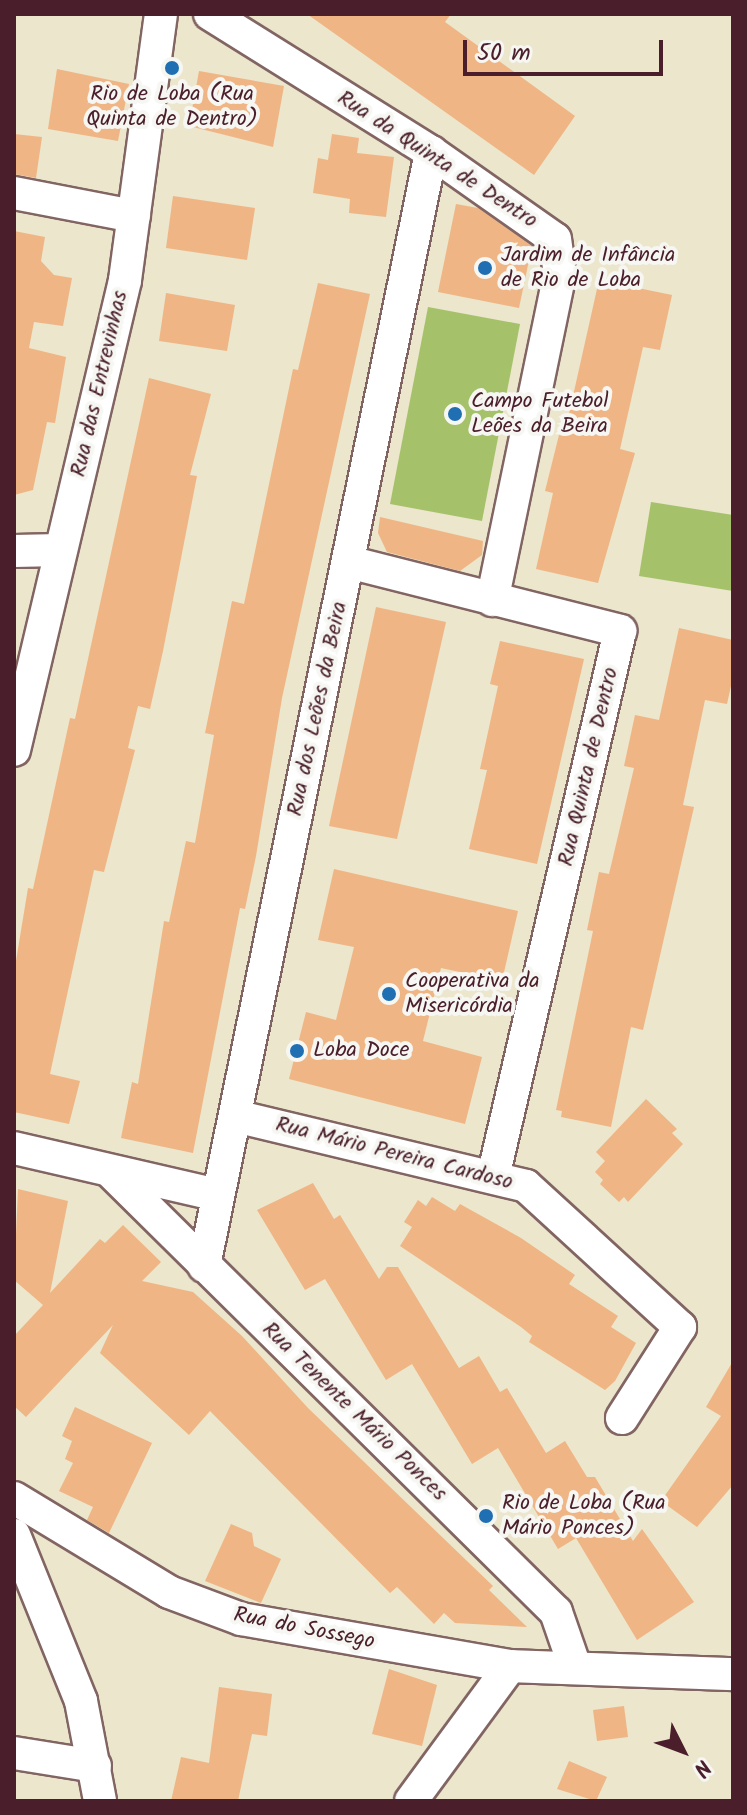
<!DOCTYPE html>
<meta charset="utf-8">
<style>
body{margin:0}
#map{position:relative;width:747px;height:1815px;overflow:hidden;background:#ebe6cc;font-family:Kalam,sans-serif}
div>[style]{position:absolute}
.green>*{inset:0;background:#a5c26a}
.building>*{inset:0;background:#f0b584}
.roads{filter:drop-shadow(2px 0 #826563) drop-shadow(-2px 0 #826563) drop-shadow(0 2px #826563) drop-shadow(0 -2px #826563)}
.minor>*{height:32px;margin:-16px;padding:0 16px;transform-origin:16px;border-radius:16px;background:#fff}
.dots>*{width:22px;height:22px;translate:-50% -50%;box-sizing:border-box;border:4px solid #f6f6f2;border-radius:50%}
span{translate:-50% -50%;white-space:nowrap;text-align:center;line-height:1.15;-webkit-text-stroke:8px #f6f6f2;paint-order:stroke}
.poi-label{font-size:22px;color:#4a1f2b}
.left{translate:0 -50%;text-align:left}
.street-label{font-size:22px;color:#4a1f2b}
.frame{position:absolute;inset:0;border:16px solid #4a1f2b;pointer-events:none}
.north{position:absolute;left:643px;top:1711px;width:80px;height:80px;-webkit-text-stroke:6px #f6f6f2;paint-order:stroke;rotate:132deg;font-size:22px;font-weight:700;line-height:32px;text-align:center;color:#4a1f2b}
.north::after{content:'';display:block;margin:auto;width:28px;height:36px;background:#4a1f2b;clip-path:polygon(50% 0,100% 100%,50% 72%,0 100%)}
.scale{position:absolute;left:463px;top:40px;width:200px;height:36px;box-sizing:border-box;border:4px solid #4a1f2b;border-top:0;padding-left:10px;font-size:24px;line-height:28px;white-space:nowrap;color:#4a1f2b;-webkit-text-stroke:6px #f6f6f2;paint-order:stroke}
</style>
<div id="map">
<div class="green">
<div style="clip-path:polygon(428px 307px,520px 324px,482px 521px,390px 504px)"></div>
<div style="clip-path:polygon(651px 502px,733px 515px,733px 591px,639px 576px)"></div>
</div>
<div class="building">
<div style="clip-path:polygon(307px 14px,451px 14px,445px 22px,575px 116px,534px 175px)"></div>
<div style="clip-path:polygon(57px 69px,129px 84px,118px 141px,48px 129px)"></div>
<div style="clip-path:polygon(199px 71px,284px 86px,273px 147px,189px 126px)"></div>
<div style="clip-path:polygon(14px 134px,42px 137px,36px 178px,14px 174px)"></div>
<div style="clip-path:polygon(332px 134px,359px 138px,357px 153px,394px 157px,386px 217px,349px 213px,350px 199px,313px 193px,318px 158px,328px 160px)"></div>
<div style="clip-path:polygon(173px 196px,255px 208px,247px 260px,166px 248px)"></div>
<div style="clip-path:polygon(456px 204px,478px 208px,532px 246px,519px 308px,438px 292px)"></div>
<div style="clip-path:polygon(14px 231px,45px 237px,41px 261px,54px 275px,72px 278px,63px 326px,34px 322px,29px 348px,66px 357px,55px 423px,47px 422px,33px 490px,14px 495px)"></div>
<div style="clip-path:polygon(599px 280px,672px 295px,660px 350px,643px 347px,620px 449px,635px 453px,598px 583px,536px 569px,553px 493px,545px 491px,559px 435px,564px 436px)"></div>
<div style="clip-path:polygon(318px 283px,370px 294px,282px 698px,256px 856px,245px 909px,240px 908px,193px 1153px,121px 1138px,132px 1082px,138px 1084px,164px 921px,169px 922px,186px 841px,195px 843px,214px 735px,205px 733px,232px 601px,244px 604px,293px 369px,298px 370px)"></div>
<div style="clip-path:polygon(166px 293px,235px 305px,227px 351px,159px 341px)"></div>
<div style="clip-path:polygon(149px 378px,211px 394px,190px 475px,197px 476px,163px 651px,150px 709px,138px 706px,128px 748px,135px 750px,104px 872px,94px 870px,50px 1074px,80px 1081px,69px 1124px,14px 1112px,14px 973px,28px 888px,33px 889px,70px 718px,75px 719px)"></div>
<div style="clip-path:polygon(380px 517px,483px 541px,482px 555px,460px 571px,387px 552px,378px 533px)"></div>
<div style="clip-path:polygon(376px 607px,446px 622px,397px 839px,329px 826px)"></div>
<div style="clip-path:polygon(679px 628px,733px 640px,733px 677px,727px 704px,705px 700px,683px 805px,694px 807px,643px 1030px,631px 1027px,611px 1127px,561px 1117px,562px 1111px,556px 1110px,593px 931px,587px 930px,599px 872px,609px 874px,634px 768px,624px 766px,635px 715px,659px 720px)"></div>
<div style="clip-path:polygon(500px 641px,584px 659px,537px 864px,469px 849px,487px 770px,480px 769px,498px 686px,490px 684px)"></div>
<div style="clip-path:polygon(334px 869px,518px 911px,502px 981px,441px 968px,423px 1041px,482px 1057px,465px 1124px,289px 1079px,306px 1012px,336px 1020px,354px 947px,318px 940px)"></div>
<div style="clip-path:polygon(646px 1099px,677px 1129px,672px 1133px,683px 1144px,628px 1202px,624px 1197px,619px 1202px,600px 1184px,603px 1180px,595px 1172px,605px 1161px,596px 1152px)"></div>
<div style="clip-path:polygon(313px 1183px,334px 1219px,340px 1215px,379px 1279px,387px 1267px,398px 1267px,459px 1368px,479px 1356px,500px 1392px,507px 1388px,546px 1453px,565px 1441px,587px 1477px,595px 1477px,633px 1541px,642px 1529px,694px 1602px,637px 1640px,576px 1538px,558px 1549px,498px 1448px,472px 1464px,412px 1364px,386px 1380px,325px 1279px,305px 1290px,257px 1210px)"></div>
<div style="clip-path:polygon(18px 1189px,68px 1201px,50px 1293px,100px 1239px,105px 1243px,123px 1225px,161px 1262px,142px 1281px,193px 1292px,242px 1336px,308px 1408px,493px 1586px,489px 1590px,527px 1627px,455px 1623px,444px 1613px,434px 1624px,397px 1587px,390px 1593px,210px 1411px,189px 1435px,100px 1353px,113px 1325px,26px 1417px,14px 1406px,14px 1336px,43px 1305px,14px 1280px)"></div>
<div style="clip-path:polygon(432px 1197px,455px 1211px,460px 1204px,521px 1238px,575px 1275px,569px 1284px,618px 1316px,611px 1327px,636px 1343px,615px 1381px,605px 1390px,529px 1342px,532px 1336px,521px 1327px,400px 1246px,412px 1227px,404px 1222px,418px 1200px,426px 1206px)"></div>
<div style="clip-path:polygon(733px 1361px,733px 1485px,697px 1527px,661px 1501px,721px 1416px,706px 1407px)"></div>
<div style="clip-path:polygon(75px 1407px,152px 1443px,109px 1533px,87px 1520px,93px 1507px,59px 1491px,73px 1463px,65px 1459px,72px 1441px,62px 1436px)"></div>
<div style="clip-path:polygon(231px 1524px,252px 1533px,254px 1546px,281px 1559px,261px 1603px,205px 1581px)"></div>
<div style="clip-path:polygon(389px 1669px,437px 1685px,422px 1746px,372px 1734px)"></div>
<div style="clip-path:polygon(219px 1687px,272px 1694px,267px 1736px,252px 1734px,238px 1801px,171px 1801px,181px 1757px,209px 1763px)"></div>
<div style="clip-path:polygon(624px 1706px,628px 1737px,597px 1741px,593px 1710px)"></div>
<div style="clip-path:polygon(569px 1761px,607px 1777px,596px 1801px,557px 1789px)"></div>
</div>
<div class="roads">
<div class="minor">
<div style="left:210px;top:14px;width:261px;rotate:32deg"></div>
<div style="left:431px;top:152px;width:151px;rotate:35.1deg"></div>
<div style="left:555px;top:239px;width:34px;rotate:82deg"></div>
<div style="left:560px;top:273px;width:334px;rotate:101.7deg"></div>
<div style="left:14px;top:193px;width:122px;rotate:10.9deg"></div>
<div style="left:14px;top:551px;width:46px;rotate:-1.2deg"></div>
<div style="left:348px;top:562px;width:281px;rotate:14.2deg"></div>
<div style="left:620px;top:631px;width:561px;rotate:103.09deg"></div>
<div style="left:14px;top:750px;width:483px;rotate:-76.7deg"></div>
<div style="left:125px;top:280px;width:268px;rotate:-82.3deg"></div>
<div style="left:235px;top:1116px;width:299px;rotate:13.5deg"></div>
<div style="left:526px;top:1186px;width:209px;rotate:42.5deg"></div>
<div style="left:680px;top:1327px;width:108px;rotate:122.5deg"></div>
<div style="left:14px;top:1148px;width:209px;rotate:13deg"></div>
<div style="left:110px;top:1171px;width:627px;rotate:44.68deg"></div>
<div style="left:556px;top:1612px;width:58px;rotate:70.9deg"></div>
<div style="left:204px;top:1266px;width:1137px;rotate:-78.48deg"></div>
<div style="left:14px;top:1498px;width:181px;rotate:31.2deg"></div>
<div style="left:169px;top:1592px;width:77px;rotate:20.6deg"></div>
<div style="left:241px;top:1619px;width:273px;rotate:9.9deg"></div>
<div style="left:510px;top:1666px;width:223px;rotate:2.1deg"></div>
<div style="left:14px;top:1535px;width:179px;rotate:68deg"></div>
<div style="left:81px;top:1701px;width:102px;rotate:79.2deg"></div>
<div style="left:14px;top:1753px;width:82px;rotate:9.1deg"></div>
<div style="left:411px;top:1801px;width:167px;rotate:-53.7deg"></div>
</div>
</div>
<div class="dots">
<div style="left:172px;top:68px;background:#1f6fb2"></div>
<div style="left:485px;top:268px;background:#1f6fb2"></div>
<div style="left:455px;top:414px;background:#1f6fb2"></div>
<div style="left:389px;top:994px;background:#1f6fb2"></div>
<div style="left:297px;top:1051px;background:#1f6fb2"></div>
<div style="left:486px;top:1516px;background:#1f6fb2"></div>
</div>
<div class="poi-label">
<span style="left:172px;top:107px">Rio de Loba (Rua<br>Quinta de Dentro)</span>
<span class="left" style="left:501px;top:268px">Jardim de Infância<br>de Rio de Loba</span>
<span class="left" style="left:471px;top:414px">Campo Futebol<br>Leões da Beira</span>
<span class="left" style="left:405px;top:994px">Cooperativa da<br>Misericórdia</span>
<span class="left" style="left:313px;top:1051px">Loba Doce</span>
<span class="left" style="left:502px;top:1516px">Rio de Loba (Rua<br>Mário Ponces)</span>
</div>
<div class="street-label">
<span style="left:437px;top:160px;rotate:33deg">Rua da Quinta de Dentro</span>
<span style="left:100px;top:384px;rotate:-77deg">Rua das Entrevinhas</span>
<span style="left:318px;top:709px;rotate:-78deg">Rua dos Leões da Beira</span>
<span style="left:589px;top:767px;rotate:-77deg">Rua Quinta de Dentro</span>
<span style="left:394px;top:1154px;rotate:14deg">Rua Mário Pereira Cardoso</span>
<span style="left:354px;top:1412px;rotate:44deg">Rua Tenente Mário Ponces</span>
<span style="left:304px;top:1629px;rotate:11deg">Rua do Sossego</span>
</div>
<div class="frame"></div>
<div class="north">N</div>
<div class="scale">50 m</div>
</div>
